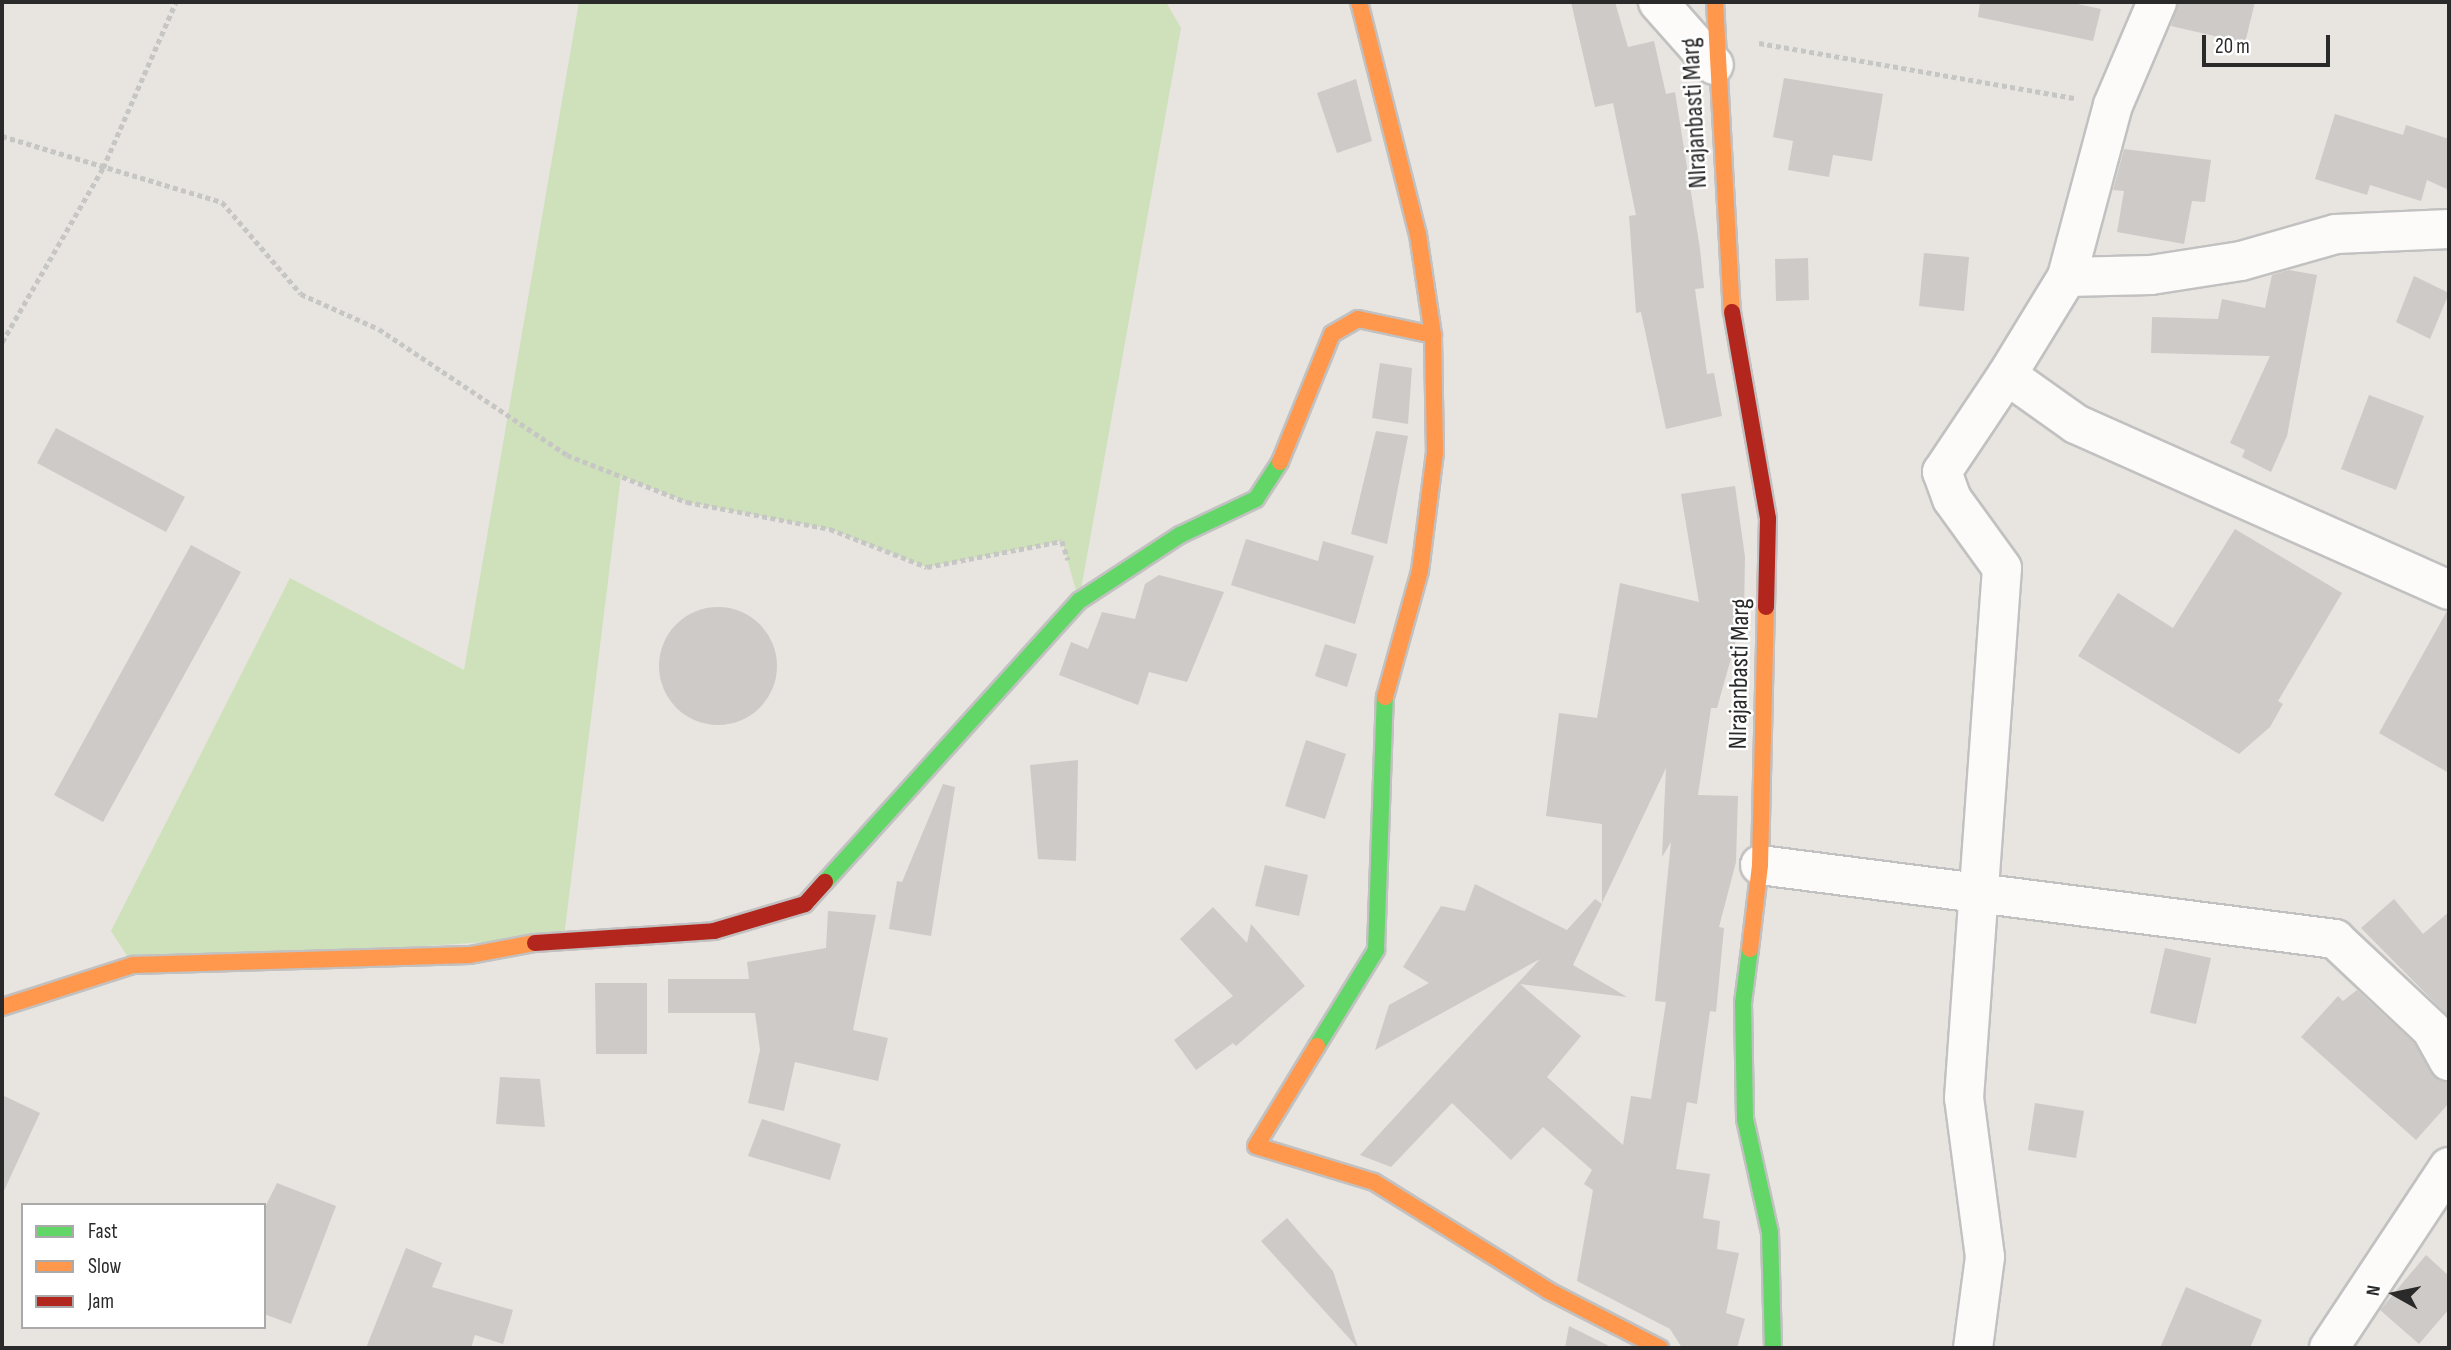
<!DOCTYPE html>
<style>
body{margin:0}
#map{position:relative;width:2451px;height:1350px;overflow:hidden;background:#e8e4e0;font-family:"Sofia Sans Condensed",sans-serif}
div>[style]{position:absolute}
.green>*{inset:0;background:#cee1bb}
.building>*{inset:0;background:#cdcac7}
.round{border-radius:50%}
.path>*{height:4.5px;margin-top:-2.25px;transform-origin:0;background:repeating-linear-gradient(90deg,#c6c6c5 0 5px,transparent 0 8.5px)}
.roads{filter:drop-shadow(2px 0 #c2c1c1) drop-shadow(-2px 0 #c2c1c1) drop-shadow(0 2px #c2c1c1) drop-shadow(0 -2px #c2c1c1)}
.street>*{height:38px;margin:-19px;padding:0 19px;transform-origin:19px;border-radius:19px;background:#fcfbfa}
.fast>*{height:16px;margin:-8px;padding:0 8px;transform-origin:8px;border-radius:8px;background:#63d668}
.slow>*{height:16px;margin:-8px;padding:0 8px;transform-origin:8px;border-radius:8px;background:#ff974d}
.jam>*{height:16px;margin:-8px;padding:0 8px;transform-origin:8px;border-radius:8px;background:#b3261e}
span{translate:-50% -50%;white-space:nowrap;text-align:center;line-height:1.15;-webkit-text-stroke:5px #fff;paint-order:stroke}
.street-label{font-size:26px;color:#2a2a2a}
.frame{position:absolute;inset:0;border:4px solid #2a2a2a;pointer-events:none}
.legend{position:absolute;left:21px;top:1203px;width:245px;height:126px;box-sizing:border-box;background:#fff;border:2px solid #aaa;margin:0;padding:9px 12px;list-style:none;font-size:21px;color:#2a2a2a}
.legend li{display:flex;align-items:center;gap:14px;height:35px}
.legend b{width:35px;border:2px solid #aaa}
.north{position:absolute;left:2360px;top:1259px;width:70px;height:70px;-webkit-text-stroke:5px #fff;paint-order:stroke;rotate:279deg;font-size:19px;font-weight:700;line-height:28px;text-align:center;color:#2a2a2a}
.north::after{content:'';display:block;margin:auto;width:24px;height:32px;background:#2a2a2a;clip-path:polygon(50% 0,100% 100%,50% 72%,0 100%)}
.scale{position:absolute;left:2202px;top:35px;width:128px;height:32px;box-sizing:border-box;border:4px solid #2a2a2a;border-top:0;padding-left:9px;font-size:21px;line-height:24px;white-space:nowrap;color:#2a2a2a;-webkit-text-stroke:5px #fff;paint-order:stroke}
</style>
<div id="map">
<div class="green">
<div style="clip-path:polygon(579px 2px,1166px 2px,1181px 28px,1079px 601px,1062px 541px,927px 567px,830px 529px,687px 502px,621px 476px,564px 937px,133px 965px,111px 931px,290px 578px,464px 670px)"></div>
</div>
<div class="building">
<div style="clip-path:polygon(1571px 2px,1615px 2px,1628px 47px,1654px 41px,1666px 94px,1675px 92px,1700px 249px,1704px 288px,1695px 289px,1707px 374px,1714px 373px,1722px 416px,1666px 429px,1641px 312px,1636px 313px,1629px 216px,1636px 215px,1613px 103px,1595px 107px)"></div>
<div style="clip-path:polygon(1980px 2px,2068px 2px,2101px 9px,2093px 41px,1978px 17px)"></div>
<div style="clip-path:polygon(2178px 2px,2255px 2px,2245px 43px,2171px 26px)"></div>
<div style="clip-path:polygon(1784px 78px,1883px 94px,1872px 161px,1833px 155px,1829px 177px,1788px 170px,1793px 141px,1773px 137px)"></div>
<div style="clip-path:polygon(1356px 79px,1372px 141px,1337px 153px,1317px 93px)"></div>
<div style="clip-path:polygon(2335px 114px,2403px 135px,2406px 125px,2449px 139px,2449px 190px,2427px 180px,2421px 201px,2370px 185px,2367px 195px,2315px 179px)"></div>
<div style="clip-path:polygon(2124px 149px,2211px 160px,2205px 202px,2192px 201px,2184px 244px,2117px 232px,2124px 191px,2113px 190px)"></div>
<div style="clip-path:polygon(1924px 253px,1969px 257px,1964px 311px,1919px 306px)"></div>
<div style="clip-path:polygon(1808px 258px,1809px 300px,1776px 301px,1775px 259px)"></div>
<div style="clip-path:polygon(2289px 270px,2317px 275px,2287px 436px,2271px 472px,2242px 457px,2245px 450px,2230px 443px,2270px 356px,2151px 353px,2152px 317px,2218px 319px,2222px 299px,2265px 308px,2272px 275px)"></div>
<div style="clip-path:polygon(2414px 276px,2449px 293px,2430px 339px,2396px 322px)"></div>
<div style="clip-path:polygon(1380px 363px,1412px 368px,1408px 424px,1372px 418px)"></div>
<div style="clip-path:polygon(2369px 395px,2424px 416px,2396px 490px,2341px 469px)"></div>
<div style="clip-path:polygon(56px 428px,185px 497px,166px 532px,37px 463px)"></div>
<div style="clip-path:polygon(1376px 431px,1408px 436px,1387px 544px,1351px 534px)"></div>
<div style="clip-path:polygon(1735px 486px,1745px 557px,1744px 612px,1717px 708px,1711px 708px,1698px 795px,1738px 796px,1736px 862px,1719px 927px,1724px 928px,1716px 1012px,1710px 1011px,1697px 1104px,1687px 1102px,1676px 1169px,1710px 1174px,1703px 1218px,1720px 1221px,1717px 1249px,1739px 1253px,1726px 1313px,1745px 1319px,1737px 1348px,1682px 1348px,1670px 1329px,1577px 1281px,1593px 1190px,1584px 1184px,1592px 1170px,1543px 1127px,1511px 1160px,1452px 1103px,1391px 1167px,1360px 1155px,1540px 959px,1375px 1050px,1389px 1005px,1429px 983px,1403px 967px,1441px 906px,1465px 911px,1475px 884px,1567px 930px,1595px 899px,1602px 904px,1573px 965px,1627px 997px,1520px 984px,1581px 1036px,1547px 1077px,1623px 1145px,1631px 1096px,1651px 1099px,1666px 1002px,1655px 1001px,1671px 842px,1662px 857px,1666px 768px,1602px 903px,1602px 824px,1546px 816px,1559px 713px,1597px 718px,1620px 583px,1699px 602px,1681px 494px)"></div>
<div style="clip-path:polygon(2235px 529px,2342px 593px,2278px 701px,2283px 704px,2270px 727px,2239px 754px,2078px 656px,2118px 593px,2173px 628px)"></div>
<div style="clip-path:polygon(1246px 539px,1318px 561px,1323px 541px,1374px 556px,1355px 624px,1231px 585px)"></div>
<div style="clip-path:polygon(191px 545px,241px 572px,103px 822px,54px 795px)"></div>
<div style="clip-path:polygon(1159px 575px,1224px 592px,1187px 682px,1149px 672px,1138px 705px,1059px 675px,1071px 642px,1088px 649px,1102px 612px,1135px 619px,1145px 584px)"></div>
<div class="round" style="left:659px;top:607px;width:118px;height:118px"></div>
<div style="clip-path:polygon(2447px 611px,2449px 612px,2449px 773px,2379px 733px)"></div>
<div style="clip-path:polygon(1325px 644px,1357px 654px,1347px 687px,1315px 676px)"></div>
<div style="clip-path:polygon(1306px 740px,1346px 754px,1325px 819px,1285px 806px)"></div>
<div style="clip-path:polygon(1078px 760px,1076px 861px,1038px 859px,1030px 765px)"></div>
<div style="clip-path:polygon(943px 784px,955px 787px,931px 936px,889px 929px,897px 881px,902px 882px)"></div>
<div style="clip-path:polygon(1265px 865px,1308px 875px,1299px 916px,1255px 906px)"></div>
<div style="clip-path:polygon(2394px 899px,2423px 934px,2449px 912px,2449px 1017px,2361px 928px)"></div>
<div style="clip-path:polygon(1213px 907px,1247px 943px,1251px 924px,1305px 986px,1236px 1046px,1233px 1043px,1196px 1070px,1174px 1040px,1233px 996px,1180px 939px)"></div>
<div style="clip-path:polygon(828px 911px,876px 915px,853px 1030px,888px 1038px,878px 1081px,795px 1062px,784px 1111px,748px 1103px,760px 1050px,755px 1013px,668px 1013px,668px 979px,749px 979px,747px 962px,826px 948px)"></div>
<div style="clip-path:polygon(2165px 948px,2211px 958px,2196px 1024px,2150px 1013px)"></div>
<div style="clip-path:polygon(595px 983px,647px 983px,647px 1054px,596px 1054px)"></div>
<div style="clip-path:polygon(2357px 990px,2414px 1043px,2437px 1079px,2449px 1083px,2449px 1103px,2416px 1140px,2301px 1037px,2338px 996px,2343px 1001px)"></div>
<div style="clip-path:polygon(500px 1077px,540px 1079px,545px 1127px,496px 1124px)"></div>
<div style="clip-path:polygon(2px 1095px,40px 1113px,2px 1195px)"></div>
<div style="clip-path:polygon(2035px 1103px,2084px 1111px,2076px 1158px,2028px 1150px)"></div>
<div style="clip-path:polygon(762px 1119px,841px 1144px,830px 1180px,748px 1156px)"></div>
<div style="clip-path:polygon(277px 1183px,336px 1206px,291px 1324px,264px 1314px,264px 1209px)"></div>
<div style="clip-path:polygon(1287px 1218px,1333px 1271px,1358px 1348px,1261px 1241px)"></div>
<div style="clip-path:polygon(406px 1248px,442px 1263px,432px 1287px,513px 1310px,503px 1344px,475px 1335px,471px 1348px,366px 1348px)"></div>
<div style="clip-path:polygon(2426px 1255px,2449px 1276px,2449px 1309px,2419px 1344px,2380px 1310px)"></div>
<div style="clip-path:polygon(2186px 1287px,2262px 1320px,2250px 1348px,2160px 1348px)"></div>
<div style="clip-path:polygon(1569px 1326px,1613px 1348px,1565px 1348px)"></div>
</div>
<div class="path">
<div style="left:1759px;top:43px;width:321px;rotate:9.9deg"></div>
<div style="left:2px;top:136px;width:230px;rotate:16.7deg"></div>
<div style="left:222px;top:202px;width:121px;rotate:49.3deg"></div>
<div style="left:301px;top:294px;width:85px;rotate:24.2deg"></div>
<div style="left:379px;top:329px;width:226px;rotate:33.8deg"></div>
<div style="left:567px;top:455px;width:129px;rotate:21.4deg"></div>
<div style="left:687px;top:502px;width:146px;rotate:10.7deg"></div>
<div style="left:830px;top:529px;width:104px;rotate:21.4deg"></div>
<div style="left:927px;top:567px;width:137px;rotate:-10.9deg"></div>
<div style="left:1062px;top:541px;width:20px;rotate:72deg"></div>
<div style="left:2px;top:342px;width:201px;rotate:-59.9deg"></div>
<div style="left:103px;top:168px;width:181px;rotate:-66.3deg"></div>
</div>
<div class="roads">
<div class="street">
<div style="left:1658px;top:2px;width:84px;rotate:48.4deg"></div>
<div style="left:2157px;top:2px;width:112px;rotate:113.1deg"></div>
<div style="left:2113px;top:105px;width:178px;rotate:105deg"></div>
<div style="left:2067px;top:277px;width:115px;rotate:121.5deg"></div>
<div style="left:2007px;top:375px;width:85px;rotate:35.4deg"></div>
<div style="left:2076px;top:424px;width:408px;rotate:24deg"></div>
<div style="left:2067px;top:277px;width:84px;rotate:-1.4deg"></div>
<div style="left:2151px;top:275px;width:91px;rotate:-8.8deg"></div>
<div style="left:2241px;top:261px;width:99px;rotate:-15.9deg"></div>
<div style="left:2336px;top:234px;width:113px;rotate:-2.5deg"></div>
<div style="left:1760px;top:865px;width:580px;rotate:7.33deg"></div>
<div style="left:2335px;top:939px;width:132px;rotate:43.2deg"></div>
<div style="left:2431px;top:1029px;width:37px;rotate:61deg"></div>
<div style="left:1973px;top:1348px;width:92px;rotate:-82.5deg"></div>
<div style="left:1985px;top:1257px;width:160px;rotate:-97.5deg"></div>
<div style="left:1964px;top:1098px;width:531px;rotate:-85.9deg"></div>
<div style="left:2002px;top:568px;width:85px;rotate:-125.9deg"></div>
<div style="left:1952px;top:499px;width:29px;rotate:-110deg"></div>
<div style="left:1942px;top:472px;width:117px;rotate:-56.2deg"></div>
<div style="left:2329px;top:1348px;width:217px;rotate:-56.5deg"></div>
</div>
<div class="fast">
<div style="left:825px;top:882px;width:379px;rotate:-47.9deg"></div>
<div style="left:1079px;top:601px;width:121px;rotate:-33.2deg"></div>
<div style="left:1180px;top:535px;width:84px;rotate:-25.3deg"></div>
<div style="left:1256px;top:499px;width:44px;rotate:-57deg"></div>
<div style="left:1750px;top:949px;width:54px;rotate:97.4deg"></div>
<div style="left:1743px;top:1003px;width:116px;rotate:89deg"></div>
<div style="left:1745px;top:1119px;width:117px;rotate:77.6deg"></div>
<div style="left:1770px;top:1233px;width:115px;rotate:88.5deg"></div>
<div style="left:1317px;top:1046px;width:113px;rotate:-58.4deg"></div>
<div style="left:1376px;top:950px;width:253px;rotate:-88deg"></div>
</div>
<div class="slow">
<div style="left:1715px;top:2px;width:310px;rotate:86.9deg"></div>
<div style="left:1280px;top:462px;width:138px;rotate:-67.9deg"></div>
<div style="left:1332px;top:334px;width:30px;rotate:-30deg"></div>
<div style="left:1358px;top:319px;width:77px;rotate:12deg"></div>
<div style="left:1433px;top:335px;width:101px;rotate:-98.5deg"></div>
<div style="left:1418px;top:235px;width:240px;rotate:-104.2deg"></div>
<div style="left:1385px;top:697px;width:131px;rotate:-74.5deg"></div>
<div style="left:1420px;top:571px;width:119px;rotate:-82.8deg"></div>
<div style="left:1435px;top:453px;width:118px;rotate:-91deg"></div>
<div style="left:1750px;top:949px;width:85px;rotate:-83.2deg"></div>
<div style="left:1760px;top:865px;width:258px;rotate:-88.7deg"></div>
<div style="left:2px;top:1007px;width:138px;rotate:-17.8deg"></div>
<div style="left:133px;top:965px;width:337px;rotate:-1.7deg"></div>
<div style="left:470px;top:955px;width:66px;rotate:-10.5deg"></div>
<div style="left:1317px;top:1046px;width:117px;rotate:121.4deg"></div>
<div style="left:1256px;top:1146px;width:123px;rotate:17deg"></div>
<div style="left:1374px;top:1182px;width:206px;rotate:31.9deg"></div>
<div style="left:1549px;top:1291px;width:125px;rotate:27.2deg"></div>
</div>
<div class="jam">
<div style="left:1732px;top:312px;width:210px;rotate:80.1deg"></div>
<div style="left:1768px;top:519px;width:88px;rotate:91.3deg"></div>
<div style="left:535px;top:943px;width:179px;rotate:-3.8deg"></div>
<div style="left:714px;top:931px;width:95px;rotate:-16.5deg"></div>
<div style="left:805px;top:904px;width:30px;rotate:-48deg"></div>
</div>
</div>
<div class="street-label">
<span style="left:1695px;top:113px;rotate:-93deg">NIrajanbasti Marg</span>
<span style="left:1740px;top:674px;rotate:-89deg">NIrajanbasti Marg</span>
</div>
<div class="frame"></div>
<ul class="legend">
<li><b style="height:9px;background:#63d668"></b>Fast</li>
<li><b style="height:9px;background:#ff974d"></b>Slow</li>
<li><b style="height:9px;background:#b3261e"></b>Jam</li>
</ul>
<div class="north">N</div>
<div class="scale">20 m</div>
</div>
